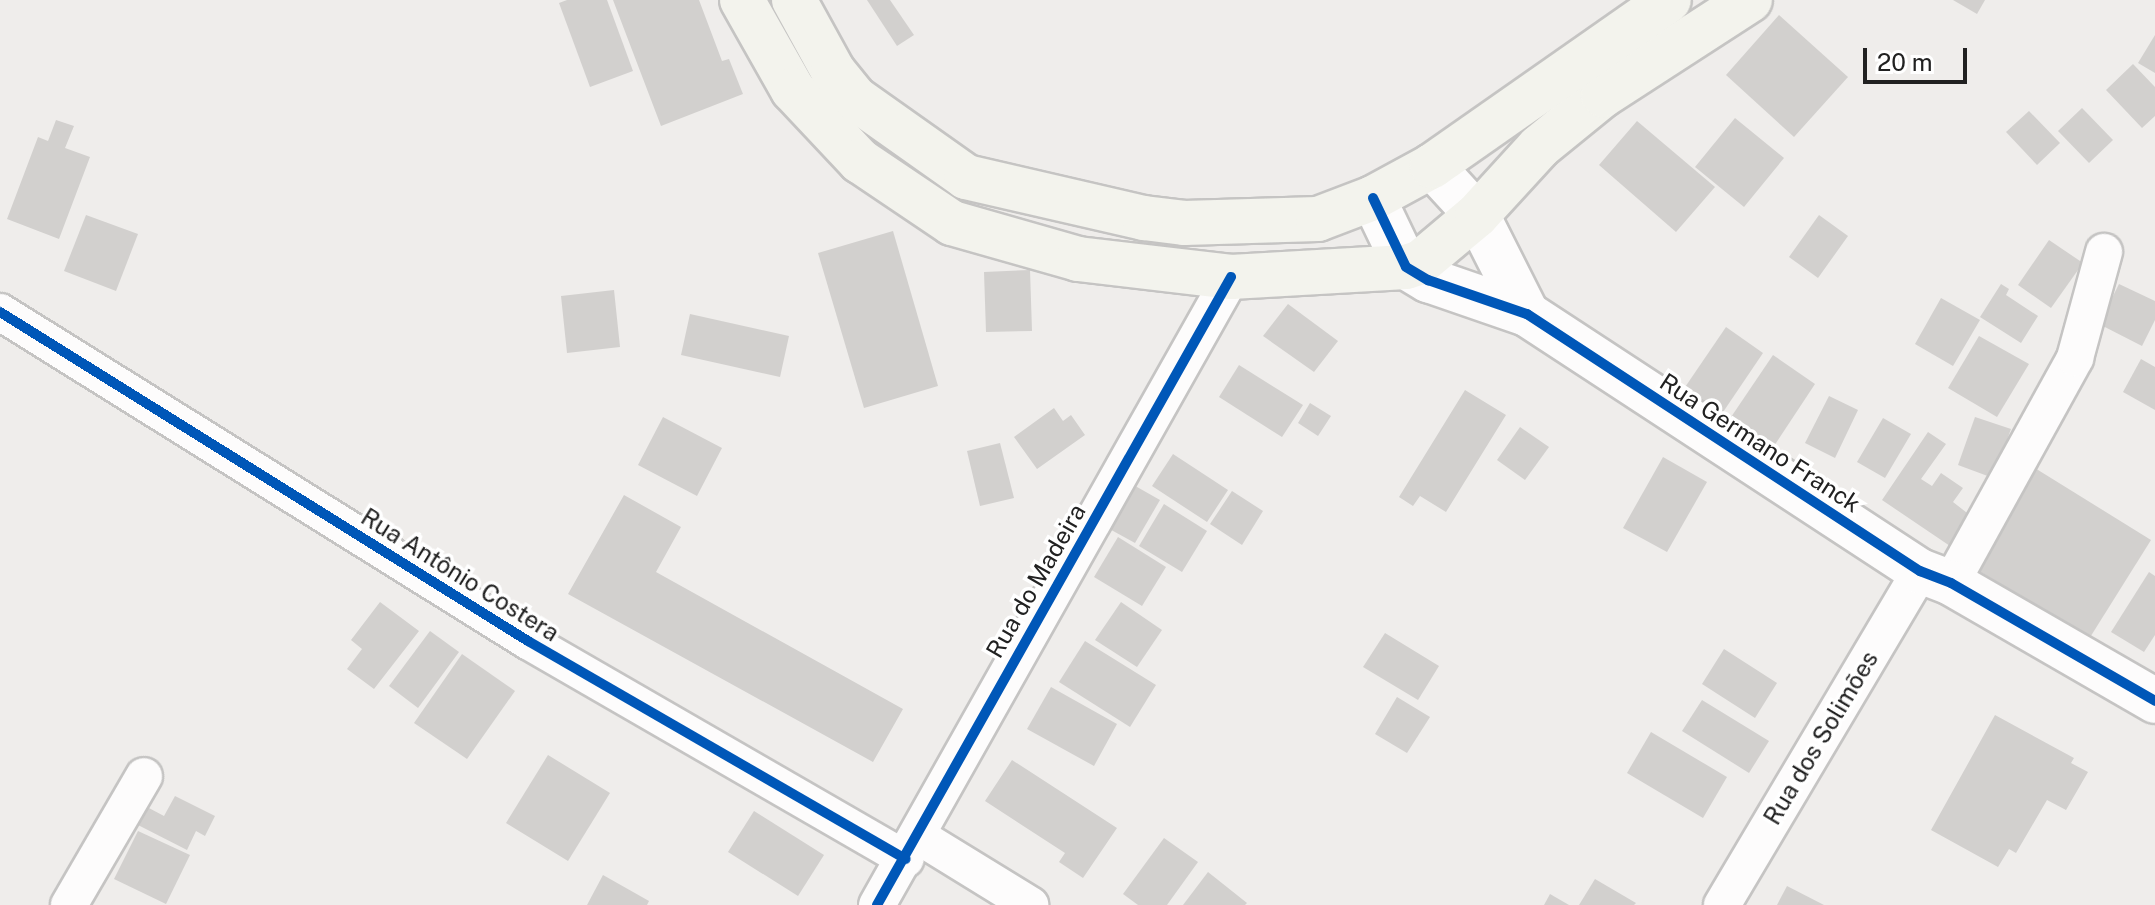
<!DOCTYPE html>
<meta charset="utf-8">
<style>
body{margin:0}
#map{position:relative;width:2155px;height:905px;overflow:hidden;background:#efedeb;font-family:"Public Sans",sans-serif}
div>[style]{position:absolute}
.building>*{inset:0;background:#d2d0ce}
.roads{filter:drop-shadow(2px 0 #c5c4c3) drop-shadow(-2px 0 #c5c4c3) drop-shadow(0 2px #c5c4c3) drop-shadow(0 -2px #c5c4c3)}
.minor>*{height:36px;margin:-18px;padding:0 18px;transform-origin:18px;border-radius:18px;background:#fdfcfc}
.tertiary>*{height:44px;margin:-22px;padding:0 22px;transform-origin:22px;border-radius:22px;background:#fdfcfc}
.secondary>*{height:44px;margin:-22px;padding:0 22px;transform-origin:22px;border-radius:22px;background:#f3f3ed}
.cycleway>*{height:10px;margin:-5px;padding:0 5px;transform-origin:5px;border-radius:5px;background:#0057b8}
span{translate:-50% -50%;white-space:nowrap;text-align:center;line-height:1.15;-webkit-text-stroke:7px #fff;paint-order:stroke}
.street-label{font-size:24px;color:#212121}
.scale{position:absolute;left:1863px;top:48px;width:104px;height:36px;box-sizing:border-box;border:4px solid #212121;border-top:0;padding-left:10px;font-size:24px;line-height:28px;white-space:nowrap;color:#212121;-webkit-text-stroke:6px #fff;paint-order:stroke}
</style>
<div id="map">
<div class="building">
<div style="clip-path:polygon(567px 0,607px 0,633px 71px,590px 87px,559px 3px)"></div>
<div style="clip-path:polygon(613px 0,699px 0,722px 61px,729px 59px,743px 94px,661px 126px)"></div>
<div style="clip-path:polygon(867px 0,890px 0,914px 35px,897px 46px)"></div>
<div style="clip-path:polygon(1953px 0,1985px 0,1977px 14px)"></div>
<div style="clip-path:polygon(1779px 15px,1848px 77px,1794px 137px,1726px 75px)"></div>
<div style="clip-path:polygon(2155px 35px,2155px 73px,2138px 63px)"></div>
<div style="clip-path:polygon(2133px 64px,2155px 87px,2155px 116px,2142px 128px,2106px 90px)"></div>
<div style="clip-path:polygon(2082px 108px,2113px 140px,2089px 163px,2058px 131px)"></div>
<div style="clip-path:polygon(2029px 111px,2060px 143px,2037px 165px,2006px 132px)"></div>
<div style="clip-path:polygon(1735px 118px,1784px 158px,1744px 207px,1695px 167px)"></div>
<div style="clip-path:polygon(56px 120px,74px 126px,65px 148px,90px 157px,59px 239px,7px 219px,38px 137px,48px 141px)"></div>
<div style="clip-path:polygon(1637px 121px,1715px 187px,1676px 232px,1599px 165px)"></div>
<div style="clip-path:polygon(86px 215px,138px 234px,116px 291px,64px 271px)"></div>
<div style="clip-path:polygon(1819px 215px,1848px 236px,1818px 278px,1789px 257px)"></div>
<div style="clip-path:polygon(893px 231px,938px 386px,864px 408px,818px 253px)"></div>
<div style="clip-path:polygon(2049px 240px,2083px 263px,2051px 308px,2018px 285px)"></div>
<div style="clip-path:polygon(1030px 270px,1032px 331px,986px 332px,984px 272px)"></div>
<div style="clip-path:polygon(2001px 284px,2009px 289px,2006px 295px,2038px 316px,2021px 343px,1980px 317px)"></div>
<div style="clip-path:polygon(2119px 284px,2155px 301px,2155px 320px,2142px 346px,2099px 324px)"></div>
<div style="clip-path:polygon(614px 290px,620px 347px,567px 353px,561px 296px)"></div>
<div style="clip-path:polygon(1941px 298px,1980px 320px,1953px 366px,1915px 344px)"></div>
<div style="clip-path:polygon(1288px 304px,1338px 341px,1314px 372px,1263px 336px)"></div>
<div style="clip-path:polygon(690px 314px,789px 336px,780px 377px,681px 355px)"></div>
<div style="clip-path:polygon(1726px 327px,1763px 353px,1717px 421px,1679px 396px)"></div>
<div style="clip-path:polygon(1979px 336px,2029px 364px,1997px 417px,1948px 388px)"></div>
<div style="clip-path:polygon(1773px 355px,1815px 384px,1770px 452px,1727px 423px)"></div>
<div style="clip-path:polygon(2141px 359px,2155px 367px,2155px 410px,2123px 392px)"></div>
<div style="clip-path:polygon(1239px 365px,1303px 405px,1282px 437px,1219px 397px)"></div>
<div style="clip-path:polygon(1465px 390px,1506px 415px,1446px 512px,1420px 496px,1413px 506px,1399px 497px)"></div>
<div style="clip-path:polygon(1829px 396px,1858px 410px,1835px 458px,1805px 443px)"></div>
<div style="clip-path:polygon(1310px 403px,1331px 416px,1318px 436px,1298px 423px)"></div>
<div style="clip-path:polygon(1054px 408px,1063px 421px,1071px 415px,1085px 435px,1037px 469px,1014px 437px)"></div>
<div style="clip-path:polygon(663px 417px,722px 448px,697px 496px,638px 465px)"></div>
<div style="clip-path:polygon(1975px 417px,2011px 429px,1993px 478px,1958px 465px)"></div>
<div style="clip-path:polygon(1883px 418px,1911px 434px,1885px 478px,1857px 462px)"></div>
<div style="clip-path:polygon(1520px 427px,1549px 447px,1525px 480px,1497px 460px)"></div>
<div style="clip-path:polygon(1928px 432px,1946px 444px,1921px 479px,1932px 486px,1941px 473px,1963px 488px,1953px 502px,1971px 516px,1950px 546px,1882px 500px)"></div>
<div style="clip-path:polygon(1000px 443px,1014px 498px,980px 506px,967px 451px)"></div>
<div style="clip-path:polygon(1173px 454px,1228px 490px,1207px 522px,1152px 486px)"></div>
<div style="clip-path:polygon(1663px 457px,1707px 482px,1667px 552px,1623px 528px)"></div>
<div style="clip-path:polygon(2030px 465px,2151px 540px,2089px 639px,1968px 564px)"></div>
<div style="clip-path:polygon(1130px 483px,1160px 500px,1135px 543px,1104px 526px)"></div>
<div style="clip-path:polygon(1232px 491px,1263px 511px,1242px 545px,1210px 524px)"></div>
<div style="clip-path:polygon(624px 495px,681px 527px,656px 572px,903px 709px,873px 762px,568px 594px)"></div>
<div style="clip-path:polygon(1164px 504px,1207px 531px,1182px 572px,1139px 546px)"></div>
<div style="clip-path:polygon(1118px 537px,1166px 567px,1142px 606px,1094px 577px)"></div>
<div style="clip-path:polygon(2149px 572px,2155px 576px,2155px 635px,2144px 652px,2111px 632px)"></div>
<div style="clip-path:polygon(380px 602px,419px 631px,374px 689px,347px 669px,362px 649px,351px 640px)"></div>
<div style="clip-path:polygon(1121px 602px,1162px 630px,1137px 667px,1095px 640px)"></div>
<div style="clip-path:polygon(430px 631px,459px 652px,418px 708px,389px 686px)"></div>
<div style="clip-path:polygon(1385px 633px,1439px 666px,1418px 700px,1363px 667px)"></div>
<div style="clip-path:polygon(1085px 641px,1156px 685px,1130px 727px,1059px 682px)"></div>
<div style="clip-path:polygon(1724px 649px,1777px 683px,1755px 718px,1702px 684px)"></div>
<div style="clip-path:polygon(462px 654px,515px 691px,467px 759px,414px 723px)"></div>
<div style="clip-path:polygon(1051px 687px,1117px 724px,1094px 766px,1027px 729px)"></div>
<div style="clip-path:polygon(1397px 697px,1430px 717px,1407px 753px,1375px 734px)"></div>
<div style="clip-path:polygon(1702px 700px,1769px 741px,1749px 773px,1682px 731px)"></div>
<div style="clip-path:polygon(1995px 715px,2074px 758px,2071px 763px,2088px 772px,2066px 810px,2047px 800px,2016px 853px,2009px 849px,1998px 867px,1931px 830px)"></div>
<div style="clip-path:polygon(1651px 732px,1727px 777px,1703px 818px,1627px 773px)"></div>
<div style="clip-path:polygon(548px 755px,610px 793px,568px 861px,506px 823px)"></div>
<div style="clip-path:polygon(1012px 760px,1117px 828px,1083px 878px,1059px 862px,1065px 853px,985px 801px)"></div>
<div style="clip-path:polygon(175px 796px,215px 816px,205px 836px,196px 831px,187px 850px,138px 825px,147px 807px,164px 816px)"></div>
<div style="clip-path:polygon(754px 811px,824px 855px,798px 896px,728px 852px)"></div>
<div style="clip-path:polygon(138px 831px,190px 855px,166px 904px,114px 879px)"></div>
<div style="clip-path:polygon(1164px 838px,1198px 862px,1167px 905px,1138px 905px,1123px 894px)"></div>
<div style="clip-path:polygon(1208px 872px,1247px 903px,1245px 905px,1183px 905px)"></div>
<div style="clip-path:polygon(603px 875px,649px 901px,647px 905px,587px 905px)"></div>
<div style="clip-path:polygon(1595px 879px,1636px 903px,1634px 905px,1579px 905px)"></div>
<div style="clip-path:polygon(1787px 886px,1824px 905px,1777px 905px)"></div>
<div style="clip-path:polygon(1550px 894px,1569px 905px,1544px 905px)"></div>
</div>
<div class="roads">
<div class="minor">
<div style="left:0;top:312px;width:622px;rotate:31.93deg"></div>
<div style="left:528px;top:641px;width:436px;rotate:30deg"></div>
<div style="left:1951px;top:583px;width:257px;rotate:-61.1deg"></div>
<div style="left:2075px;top:358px;width:110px;rotate:-74.7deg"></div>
<div style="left:918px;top:836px;width:132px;rotate:31.6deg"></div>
<div style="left:69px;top:905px;width:149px;rotate:-59.8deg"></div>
<div style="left:877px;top:905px;width:721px;rotate:-60.59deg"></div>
<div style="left:1722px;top:905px;width:388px;rotate:-59.3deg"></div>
</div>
<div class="tertiary">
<div style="left:1432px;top:166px;width:67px;rotate:47.4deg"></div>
<div style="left:1477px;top:215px;width:111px;rotate:63.2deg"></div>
<div style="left:1373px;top:198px;width:76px;rotate:64.4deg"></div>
<div style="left:1406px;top:267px;width:26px;rotate:31deg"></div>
<div style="left:1428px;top:280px;width:105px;rotate:19deg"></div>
<div style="left:1527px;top:314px;width:470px;rotate:33.2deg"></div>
<div style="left:1920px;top:571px;width:33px;rotate:21deg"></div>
<div style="left:1951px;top:583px;width:236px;rotate:30deg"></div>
</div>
<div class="secondary">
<div style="left:742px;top:0;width:103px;rotate:60.5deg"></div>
<div style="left:793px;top:90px;width:98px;rotate:46.7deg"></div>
<div style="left:860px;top:161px;width:111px;rotate:34deg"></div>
<div style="left:952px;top:223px;width:131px;rotate:15.9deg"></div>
<div style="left:1078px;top:259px;width:154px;rotate:6.7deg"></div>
<div style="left:1231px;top:277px;width:175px;rotate:-3.3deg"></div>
<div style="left:1406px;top:267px;width:16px;rotate:-18deg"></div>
<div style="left:1421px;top:262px;width:73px;rotate:-40deg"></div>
<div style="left:1477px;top:215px;width:92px;rotate:-47.6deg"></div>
<div style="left:1539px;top:147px;width:82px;rotate:-39.1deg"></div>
<div style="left:1603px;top:95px;width:175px;rotate:-32.9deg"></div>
<div style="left:794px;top:0;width:81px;rotate:61.2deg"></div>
<div style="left:833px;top:71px;width:36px;rotate:51deg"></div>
<div style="left:856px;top:99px;width:135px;rotate:35.3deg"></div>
<div style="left:966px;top:177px;width:183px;rotate:13deg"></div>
<div style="left:1144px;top:218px;width:40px;rotate:7.1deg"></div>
<div style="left:1184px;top:223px;width:134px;rotate:-1.7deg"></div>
<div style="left:1318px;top:219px;width:59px;rotate:-20.9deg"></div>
<div style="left:1373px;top:198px;width:67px;rotate:-28.5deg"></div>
<div style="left:1432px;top:166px;width:289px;rotate:-35deg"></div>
</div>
</div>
<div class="cycleway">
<div style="left:1373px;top:198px;width:76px;rotate:64.4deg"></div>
<div style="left:1406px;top:267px;width:26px;rotate:31deg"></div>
<div style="left:1428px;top:280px;width:105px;rotate:19deg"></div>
<div style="left:1527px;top:314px;width:470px;rotate:33.2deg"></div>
<div style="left:1920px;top:571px;width:33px;rotate:21deg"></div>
<div style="left:1951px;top:583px;width:236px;rotate:30deg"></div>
<div style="left:0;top:312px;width:622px;rotate:31.93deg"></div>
<div style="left:528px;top:641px;width:436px;rotate:30deg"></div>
<div style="left:877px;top:905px;width:721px;rotate:-60.59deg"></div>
</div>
<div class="street-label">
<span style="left:1760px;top:443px;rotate:33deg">Rua Germano Franck</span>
<span style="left:460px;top:575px;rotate:32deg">Rua Antônio Costera</span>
<span style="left:1036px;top:581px;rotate:-60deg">Rua do Madeira</span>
<span style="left:1821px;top:738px;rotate:-59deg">Rua dos Solimões</span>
</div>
<div class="scale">20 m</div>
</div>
